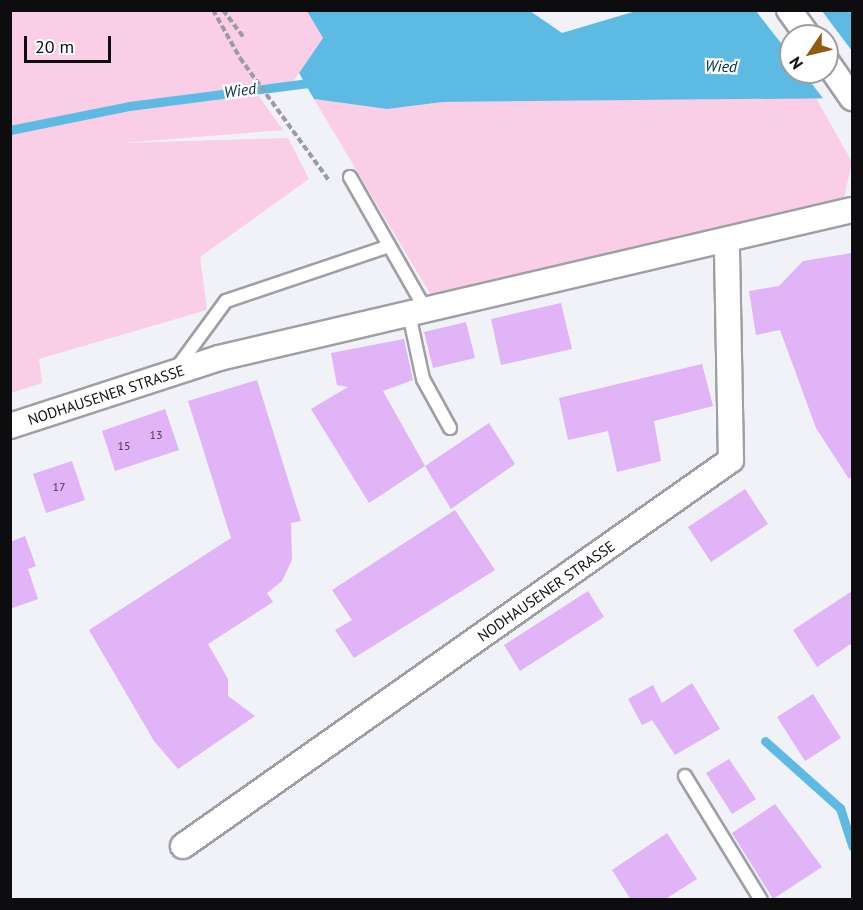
<!DOCTYPE html>
<style>
body{margin:0}
#map{position:relative;width:863px;height:910px;overflow:hidden;background:#f1f1f8;font-family:"PT Sans",sans-serif}
div>[style]{position:absolute}
.green>*{inset:0;background:#facee7}
.water>*{inset:0;background:#5dbae3}
.pier>*{inset:0;background:#f1f1f8}
.stream>*{height:9px;margin:-4.5px;padding:0 4.5px;transform-origin:4.5px;border-radius:4.5px;background:#5dbae3}
.building>*{inset:0;background:#e1b3f7}
.path>*{height:4px;margin-top:-2px;transform-origin:0;background:repeating-linear-gradient(90deg,#9b9ba0 0 6px,transparent 0 9px)}
.roads{filter:drop-shadow(2px 0 #9f9fa6) drop-shadow(-2px 0 #9f9fa6) drop-shadow(0 2px #9f9fa6) drop-shadow(0 -2px #9f9fa6)}
.lane>*{height:12px;margin:-6px;padding:0 6px;transform-origin:6px;border-radius:6px;background:#fff}
.street>*{height:24px;margin:-12px;padding:0 12px;transform-origin:12px;border-radius:12px;background:#fff}
span{translate:-50% -50%;white-space:nowrap;text-align:center;line-height:1.15;-webkit-text-stroke:4.5px #fff;paint-order:stroke}
.number-label{font-size:12px;color:#42364a}
.number-label span{-webkit-text-stroke-width:0}
.street-label{font-size:15px;color:#0d0d10}
.water-label{font-size:16px;color:#043041;font-style:italic}
.frame{position:absolute;inset:0;border:12px solid #0d0d10;pointer-events:none}
.north{position:absolute;left:779px;top:24px;width:60px;height:60px;box-sizing:border-box;background:#fff;border:2px solid #9e9e9f;border-radius:50%;rotate:235deg;font-size:16px;font-weight:700;line-height:24px;text-align:center;color:#0d0d10}
.north::after{content:'';display:block;margin:auto;width:21px;height:27px;background:#915c10;clip-path:polygon(50% 0,100% 100%,50% 72%,0 100%)}
.scale{position:absolute;left:24px;top:36px;width:87px;height:27px;box-sizing:border-box;border:3px solid #0d0d10;border-top:0;padding-left:8px;font-size:18px;line-height:21px;white-space:nowrap;color:#0d0d10;-webkit-text-stroke:4px #fff;paint-order:stroke}
</style>
<div id="map">
<div class="green">
<div style="clip-path:polygon(10px 11px,307px 11px,323px 38px,292px 83px,251px 85px,283px 130px,122px 143px,288px 138px,309px 179px,200px 257px,207px 310px,39px 359px,42px 383px,11px 393px)"></div>
<div style="clip-path:polygon(816px 98px,852px 162px,843px 202px,432px 297px,314px 99px,387px 109px,443px 102px)"></div>
</div>
<div class="water">
<div style="clip-path:polygon(evenodd,307px 11px,530px 11px,562px 33px,636px 11px,852px 11px,852px 98px,443px 102px,387px 109px,314px 99px,299px 73px,323px 38px,307px 11px,791px 36px,827px 36px,827px 72px,791px 72px,791px 36px)"></div>
</div>
<div class="pier">
<div style="clip-path:polygon(756px 11px,822px 11px,852px 51px,852px 101px,825px 101px,803px 72px,827px 72px,827px 36px,791px 36px,791px 56px)"></div>
</div>
<div class="stream">
<div style="left:10px;top:130px;width:121px;rotate:-11.4deg"></div>
<div style="left:129px;top:106px;width:189px;rotate:-7.3deg"></div>
<div style="left:765px;top:741px;width:101px;rotate:41.8deg"></div>
<div style="left:840px;top:808px;width:40px;rotate:72deg"></div>
</div>
<div class="building">
<div style="clip-path:polygon(852px 253px,852px 476px,849px 479px,816px 428px,780px 330px,756px 335px,749px 291px,779px 286px,803px 261px)"></div>
<div style="clip-path:polygon(561px 303px,572px 349px,501px 365px,491px 319px)"></div>
<div style="clip-path:polygon(466px 322px,475px 358px,433px 368px,424px 332px)"></div>
<div style="clip-path:polygon(404px 339px,413px 380px,383px 391px,425px 466px,369px 503px,311px 409px,348px 387px,337px 385px,331px 353px)"></div>
<div style="clip-path:polygon(702px 364px,713px 406px,654px 421px,661px 461px,617px 472px,608px 431px,568px 440px,559px 398px)"></div>
<div style="clip-path:polygon(257px 380px,301px 521px,291px 523px,292px 560px,282px 581px,267px 593px,273px 602px,208px 644px,228px 679px,228px 696px,255px 716px,178px 769px,154px 741px,89px 630px,231px 538px,188px 401px)"></div>
<div style="clip-path:polygon(165px 409px,179px 450px,115px 471px,102px 431px)"></div>
<div style="clip-path:polygon(489px 423px,515px 464px,451px 509px,425px 466px)"></div>
<div style="clip-path:polygon(72px 461px,85px 500px,46px 513px,33px 474px)"></div>
<div style="clip-path:polygon(745px 489px,768px 524px,711px 562px,688px 527px)"></div>
<div style="clip-path:polygon(455px 510px,495px 570px,354px 658px,335px 630px,352px 620px,332px 590px)"></div>
<div style="clip-path:polygon(25px 536px,36px 566px,28px 569px,38px 599px,10px 609px,10px 542px)"></div>
<div style="clip-path:polygon(588px 591px,604px 617px,520px 671px,504px 645px)"></div>
<div style="clip-path:polygon(852px 591px,852px 643px,817px 667px,793px 630px)"></div>
<div style="clip-path:polygon(692px 683px,720px 729px,675px 755px,652px 720px,642px 725px,628px 699px,653px 685px,662px 703px)"></div>
<div style="clip-path:polygon(813px 694px,841px 738px,805px 761px,777px 717px)"></div>
<div style="clip-path:polygon(729px 759px,756px 799px,732px 814px,706px 773px)"></div>
<div style="clip-path:polygon(775px 804px,822px 867px,773px 899px,732px 833px)"></div>
<div style="clip-path:polygon(667px 833px,697px 879px,664px 900px,631px 900px,612px 870px)"></div>
</div>
<div class="path">
<div style="left:213px;top:10px;width:55px;rotate:60.6deg"></div>
<div style="left:240px;top:58px;width:153px;rotate:54deg"></div>
<div style="left:223px;top:10px;width:36px;rotate:53deg"></div>
</div>
<div class="roads">
<div class="lane">
<div style="left:350px;top:177px;width:153px;rotate:60.3deg"></div>
<div style="left:409px;top:314px;width:66px;rotate:77.8deg"></div>
<div style="left:423px;top:379px;width:56px;rotate:61.1deg"></div>
<div style="left:176px;top:369px;width:84px;rotate:-53.7deg"></div>
<div style="left:226px;top:301px;width:172px;rotate:-18.6deg"></div>
<div style="left:685px;top:776px;width:145px;rotate:58.5deg"></div>
</div>
<div class="street">
<div style="left:789px;top:10px;width:32px;rotate:54deg"></div>
<div style="left:827px;top:62px;width:44px;rotate:55.2deg"></div>
<div style="left:10px;top:426px;width:220px;rotate:-18deg"></div>
<div style="left:219px;top:358px;width:650px;rotate:-13.16deg"></div>
<div style="left:183px;top:846px;width:670px;rotate:-35.16deg"></div>
<div style="left:731px;top:460px;width:216px;rotate:-91.1deg"></div>
</div>
</div>
<div class="number-label">
<span style="left:156px;top:435px">13</span>
<span style="left:124px;top:446px">15</span>
<span style="left:59px;top:487px">17</span>
</div>
<div class="street-label">
<span style="left:106px;top:395px;rotate:-18deg">NODHAUSENER STRASSE</span>
<span style="left:546px;top:591px;rotate:-35deg">NODHAUSENER STRASSE</span>
</div>
<div class="water-label">
<span style="left:721px;top:66px;rotate:2deg">Wied</span>
<span style="left:240px;top:90px;rotate:-8deg">Wied</span>
</div>
<div class="frame"></div>
<div class="north">N</div>
<div class="scale">20 m</div>
</div>
